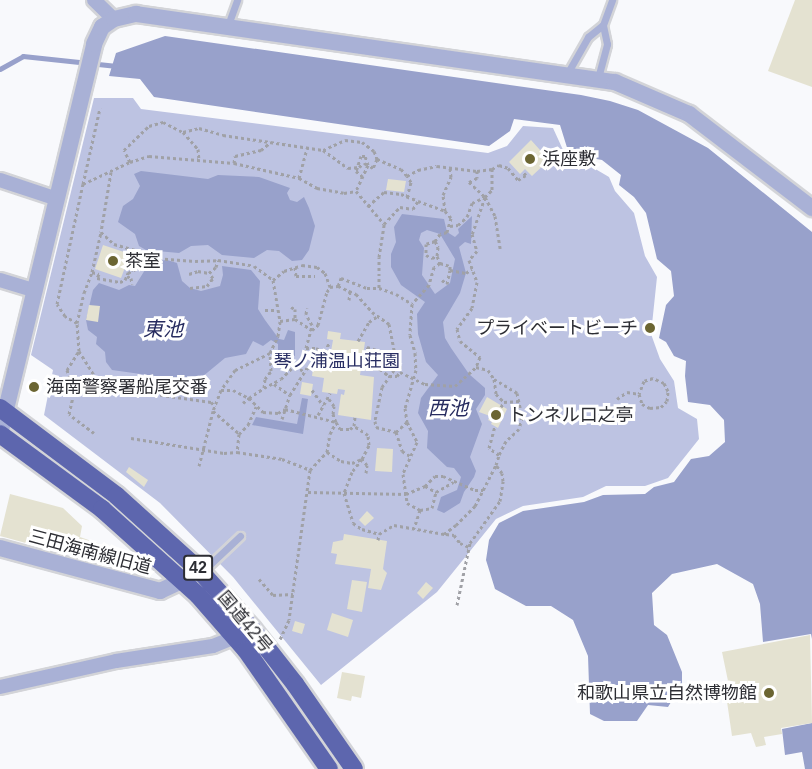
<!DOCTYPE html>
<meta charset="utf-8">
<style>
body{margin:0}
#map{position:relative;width:812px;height:769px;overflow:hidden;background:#f8f9fc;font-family:Helvetica,"Noto Sans JP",sans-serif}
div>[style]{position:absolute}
.green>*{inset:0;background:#bdc3e2}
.water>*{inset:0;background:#98a1cb}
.stream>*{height:4.5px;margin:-2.25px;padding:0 2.25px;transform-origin:2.25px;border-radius:2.25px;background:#98a1cb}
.building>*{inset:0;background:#e4e2d1}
.path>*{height:3px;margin-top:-1.5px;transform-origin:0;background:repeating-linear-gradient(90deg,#a0a1a6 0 3px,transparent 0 6px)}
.roads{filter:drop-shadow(2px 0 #d3d4d8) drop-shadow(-2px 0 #d3d4d8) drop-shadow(0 2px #d3d4d8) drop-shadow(0 -2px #d3d4d8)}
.service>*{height:7px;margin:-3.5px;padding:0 3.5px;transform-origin:3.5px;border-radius:3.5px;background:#a9b1d6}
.minor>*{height:14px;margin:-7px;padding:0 7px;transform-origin:7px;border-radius:7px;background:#a9b1d6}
.tertiary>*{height:16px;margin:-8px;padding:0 8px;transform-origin:8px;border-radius:8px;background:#a9b1d6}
.trunk>*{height:18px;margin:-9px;padding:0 9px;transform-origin:9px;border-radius:9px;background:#5d66ae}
.dots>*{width:16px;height:16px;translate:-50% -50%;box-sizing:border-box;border:3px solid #fff;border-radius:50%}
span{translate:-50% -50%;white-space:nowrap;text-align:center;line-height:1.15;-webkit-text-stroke:6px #fff;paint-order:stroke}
.shield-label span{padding:2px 4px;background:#fff;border:2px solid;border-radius:4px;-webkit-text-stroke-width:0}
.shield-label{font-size:16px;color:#2c2d33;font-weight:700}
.poi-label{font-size:18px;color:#2c2d33}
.left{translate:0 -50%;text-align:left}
.right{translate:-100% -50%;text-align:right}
.park-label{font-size:18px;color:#292e63}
.street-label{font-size:18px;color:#2c2d33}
.water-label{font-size:20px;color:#262b5f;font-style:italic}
</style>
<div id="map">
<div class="green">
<div style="clip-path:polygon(94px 98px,133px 98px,141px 109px,488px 153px,507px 146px,523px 126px,553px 128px,569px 163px,592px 167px,609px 177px,615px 191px,634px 213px,645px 256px,657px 277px,651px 334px,660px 359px,674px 381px,678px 408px,697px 419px,699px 439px,668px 478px,645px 486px,606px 486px,583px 497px,523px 506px,496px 519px,437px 592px,321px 685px,233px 577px,160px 503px,44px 415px,53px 370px,31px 355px)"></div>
</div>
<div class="water">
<div style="clip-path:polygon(165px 36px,581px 95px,610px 101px,638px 110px,708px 148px,812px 232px,812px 639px,811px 634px,763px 642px,760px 604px,753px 584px,717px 564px,672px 574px,652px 593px,654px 625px,667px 635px,682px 672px,682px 684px,668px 707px,648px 705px,637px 721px,604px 721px,590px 714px,588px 656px,573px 620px,551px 606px,526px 606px,495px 589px,486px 560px,489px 540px,499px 523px,523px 511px,584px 502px,603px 495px,645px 494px,654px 487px,674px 482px,691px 459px,709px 456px,725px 442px,724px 420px,710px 405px,688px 402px,685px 376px,686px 361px,674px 356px,666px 342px,659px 338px,666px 305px,674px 296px,671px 271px,657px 259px,646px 213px,634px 197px,619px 185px,621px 175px,602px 160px,569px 154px,560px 125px,514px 119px,510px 131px,489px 146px,154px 97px,140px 79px,109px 76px,116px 53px)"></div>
<div style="clip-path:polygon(141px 171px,208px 179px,218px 175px,259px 177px,290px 188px,287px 193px,290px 200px,297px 202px,304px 197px,309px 208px,315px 226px,309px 250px,302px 260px,292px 261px,279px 251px,267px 250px,254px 258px,222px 255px,208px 245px,191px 246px,179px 253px,146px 250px,139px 246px,135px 234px,118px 222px,123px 206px,133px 199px,140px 186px,134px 174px)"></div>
<div style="clip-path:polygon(evenodd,402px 214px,444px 219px,447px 232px,455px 237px,459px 233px,458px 229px,472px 216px,471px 244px,465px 242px,459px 247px,466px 273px,460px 293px,443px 322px,445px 338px,451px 348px,469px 374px,485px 388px,485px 395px,476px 409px,482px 424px,470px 457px,476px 471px,474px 477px,464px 492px,460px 503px,444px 513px,437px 510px,441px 497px,457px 490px,461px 477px,454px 468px,447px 467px,427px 448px,428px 431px,418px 413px,421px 398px,438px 375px,426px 362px,418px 334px,417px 314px,425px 302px,401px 285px,391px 267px,391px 254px,396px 242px,394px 227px,402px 214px,427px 230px,440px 234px,455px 259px,450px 283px,435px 294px,422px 275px,424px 248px,419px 240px,421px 233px,427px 230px)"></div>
<div style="clip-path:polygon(167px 260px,177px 263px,182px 281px,190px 288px,201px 291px,220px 286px,223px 275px,222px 266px,251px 270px,260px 281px,258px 309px,265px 320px,279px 339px,284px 340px,288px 330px,295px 332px,295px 356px,278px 351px,278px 344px,271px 340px,263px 346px,253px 341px,246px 354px,225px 358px,202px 377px,174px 383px,155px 376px,112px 370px,106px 362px,105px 352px,96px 344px,97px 337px,88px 330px,86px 320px,93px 290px,99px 283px,119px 290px,129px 285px,135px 286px,148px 265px,155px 261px)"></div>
<div style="clip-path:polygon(302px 398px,308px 399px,303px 434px,252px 425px,256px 417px,297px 424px)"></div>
<div style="clip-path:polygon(812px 723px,812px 769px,805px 769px,802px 752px,785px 755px,782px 729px)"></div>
</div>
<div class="stream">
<div style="left:0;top:69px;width:26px;rotate:-29deg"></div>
<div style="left:23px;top:56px;width:94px;rotate:6.1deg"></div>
</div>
<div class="building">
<div style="clip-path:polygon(795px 0,812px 0,812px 87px,768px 71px)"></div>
<div style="clip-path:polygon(531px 140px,549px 160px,532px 176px,525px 169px,520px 174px,509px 162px)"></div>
<div style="clip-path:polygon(388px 179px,406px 181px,404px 192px,386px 190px)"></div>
<div style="clip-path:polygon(103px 245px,130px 254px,121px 278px,95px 269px)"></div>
<div style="clip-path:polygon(89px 305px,100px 306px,98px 322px,86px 320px)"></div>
<div style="clip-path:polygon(328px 331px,341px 333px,340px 339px,365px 342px,360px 375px,374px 377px,371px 420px,338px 415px,341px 394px,344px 395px,345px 390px,338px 389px,337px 394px,322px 392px,324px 378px,312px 376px,315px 355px,330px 357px,333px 340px,327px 339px)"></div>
<div style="clip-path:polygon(302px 382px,313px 384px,311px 396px,300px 394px)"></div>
<div style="clip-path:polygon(487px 397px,507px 409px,498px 428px,491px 424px,492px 422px,488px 420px,490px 416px,479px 412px)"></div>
<div style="clip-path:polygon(377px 448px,393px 449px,392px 472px,375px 471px)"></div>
<div style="clip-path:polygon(129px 467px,148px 480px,144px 487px,126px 472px)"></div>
<div style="clip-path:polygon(10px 494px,63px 508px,82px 526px,80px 537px,100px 544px,96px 562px,0 536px)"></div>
<div style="clip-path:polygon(367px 511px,374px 518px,365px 526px,359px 520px)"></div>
<div style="clip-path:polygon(344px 534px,387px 541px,383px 569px,387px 573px,381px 590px,368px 588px,371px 569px,335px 564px,337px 554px,331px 553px,333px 542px,343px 540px)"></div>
<div style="clip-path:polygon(352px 580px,367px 582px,362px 612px,347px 609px)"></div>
<div style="clip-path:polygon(426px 582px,433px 588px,423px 599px,417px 593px)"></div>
<div style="clip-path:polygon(332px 613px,353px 620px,348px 637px,327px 630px)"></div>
<div style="clip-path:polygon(295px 621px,305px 624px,302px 634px,292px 631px)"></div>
<div style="clip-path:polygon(810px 635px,812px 723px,781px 728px,782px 734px,764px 737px,766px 745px,756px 747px,751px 733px,732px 736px,724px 681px,728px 681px,722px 652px)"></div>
<div style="clip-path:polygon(342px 672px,365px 676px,361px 698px,352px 696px,351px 701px,337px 698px)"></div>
</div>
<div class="path">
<div style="left:183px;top:132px;width:23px;rotate:49deg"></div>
<div style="left:198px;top:149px;width:11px;rotate:85deg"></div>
<div style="left:323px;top:150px;width:24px;rotate:-24deg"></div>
<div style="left:345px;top:140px;width:17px;rotate:7deg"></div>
<div style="left:362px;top:142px;width:15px;rotate:37deg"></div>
<div style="left:374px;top:151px;width:9px;rotate:69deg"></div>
<div style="left:377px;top:159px;width:26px;rotate:23deg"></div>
<div style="left:401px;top:169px;width:9px;rotate:49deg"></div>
<div style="left:377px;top:159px;width:10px;rotate:114deg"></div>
<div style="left:373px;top:168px;width:6px;rotate:-149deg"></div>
<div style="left:368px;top:165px;width:29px;rotate:115deg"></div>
<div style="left:356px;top:191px;width:43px;rotate:49.7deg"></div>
<div style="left:130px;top:162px;width:13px;rotate:-117deg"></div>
<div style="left:124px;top:150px;width:35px;rotate:-44deg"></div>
<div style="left:149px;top:126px;width:15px;rotate:-16deg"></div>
<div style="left:163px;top:122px;width:22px;rotate:27deg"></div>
<div style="left:183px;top:132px;width:16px;rotate:-14deg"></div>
<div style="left:199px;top:128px;width:25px;rotate:16deg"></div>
<div style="left:223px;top:135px;width:101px;rotate:8.5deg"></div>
<div style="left:323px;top:150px;width:31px;rotate:36deg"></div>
<div style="left:348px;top:168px;width:11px;rotate:-5deg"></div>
<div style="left:359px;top:167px;width:6px;rotate:-39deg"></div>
<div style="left:364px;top:163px;width:4px;rotate:27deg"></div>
<div style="left:368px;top:165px;width:9px;rotate:-108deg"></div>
<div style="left:365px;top:156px;width:4px;rotate:180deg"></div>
<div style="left:361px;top:156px;width:16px;rotate:108deg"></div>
<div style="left:356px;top:171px;width:9px;rotate:41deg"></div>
<div style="left:234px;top:163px;width:7px;rotate:-82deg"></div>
<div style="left:235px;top:156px;width:27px;rotate:-13deg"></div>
<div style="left:261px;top:150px;width:13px;rotate:-39deg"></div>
<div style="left:477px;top:171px;width:7px;rotate:90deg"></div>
<div style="left:477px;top:178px;width:9px;rotate:153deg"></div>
<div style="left:469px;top:182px;width:22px;rotate:43deg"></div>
<div style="left:485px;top:197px;width:21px;rotate:62deg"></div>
<div style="left:495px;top:216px;width:33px;rotate:81deg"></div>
<div style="left:111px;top:172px;width:61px;rotate:99.5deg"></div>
<div style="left:101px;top:232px;width:18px;rotate:43deg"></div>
<div style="left:114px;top:244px;width:22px;rotate:16deg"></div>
<div style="left:135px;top:250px;width:9px;rotate:49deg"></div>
<div style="left:141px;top:257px;width:54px;rotate:4.2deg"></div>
<div style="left:195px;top:261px;width:23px;rotate:-2deg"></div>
<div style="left:218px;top:260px;width:36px;rotate:9deg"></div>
<div style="left:254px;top:266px;width:24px;rotate:36deg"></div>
<div style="left:273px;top:280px;width:42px;rotate:80.3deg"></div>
<div style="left:299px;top:178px;width:31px;rotate:-75deg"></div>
<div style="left:83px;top:184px;width:78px;rotate:-77.4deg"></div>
<div style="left:407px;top:197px;width:16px;rotate:-75deg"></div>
<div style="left:411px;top:182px;width:7px;rotate:-124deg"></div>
<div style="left:407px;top:176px;width:13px;rotate:-29deg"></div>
<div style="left:418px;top:170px;width:19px;rotate:-12deg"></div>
<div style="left:437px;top:166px;width:40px;rotate:7.1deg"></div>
<div style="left:477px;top:171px;width:15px;rotate:-8deg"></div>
<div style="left:485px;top:197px;width:39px;rotate:109deg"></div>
<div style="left:472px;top:234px;width:18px;rotate:74deg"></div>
<div style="left:477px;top:251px;width:12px;rotate:132deg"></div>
<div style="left:469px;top:260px;width:23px;rotate:70deg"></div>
<div style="left:477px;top:282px;width:26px;rotate:101deg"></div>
<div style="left:472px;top:308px;width:26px;rotate:126deg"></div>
<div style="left:457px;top:329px;width:12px;rotate:76deg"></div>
<div style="left:460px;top:341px;width:26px;rotate:39deg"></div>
<div style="left:480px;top:357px;width:11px;rotate:112deg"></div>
<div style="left:476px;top:367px;width:12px;rotate:14deg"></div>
<div style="left:488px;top:370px;width:11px;rotate:56deg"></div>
<div style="left:494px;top:379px;width:27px;rotate:31deg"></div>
<div style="left:517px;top:393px;width:25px;rotate:78deg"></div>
<div style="left:522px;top:417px;width:12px;rotate:104deg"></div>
<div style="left:519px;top:429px;width:18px;rotate:137deg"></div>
<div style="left:506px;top:441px;width:16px;rotate:117deg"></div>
<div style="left:368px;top:206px;width:21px;rotate:-41deg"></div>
<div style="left:384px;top:192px;width:17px;rotate:7deg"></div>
<div style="left:401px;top:194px;width:18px;rotate:22deg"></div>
<div style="left:445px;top:211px;width:16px;rotate:-97deg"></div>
<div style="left:443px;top:195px;width:20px;rotate:-66deg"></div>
<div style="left:451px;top:177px;width:10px;rotate:-96deg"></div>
<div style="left:450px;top:226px;width:8px;rotate:-7deg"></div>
<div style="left:458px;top:225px;width:12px;rotate:-42deg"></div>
<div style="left:467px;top:217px;width:15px;rotate:-70deg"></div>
<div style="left:472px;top:203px;width:14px;rotate:-25deg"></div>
<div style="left:485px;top:197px;width:10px;rotate:-45deg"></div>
<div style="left:492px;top:190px;width:21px;rotate:-90deg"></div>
<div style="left:492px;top:169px;width:8px;rotate:-30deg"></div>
<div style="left:499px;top:165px;width:9px;rotate:18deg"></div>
<div style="left:508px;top:168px;width:16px;rotate:50deg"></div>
<div style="left:518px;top:180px;width:9px;rotate:-32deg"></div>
<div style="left:526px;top:175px;width:4px;rotate:-135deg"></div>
<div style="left:435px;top:241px;width:9px;rotate:162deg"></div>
<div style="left:426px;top:244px;width:11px;rotate:90deg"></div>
<div style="left:426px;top:255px;width:7px;rotate:27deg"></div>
<div style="left:432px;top:258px;width:5px;rotate:-22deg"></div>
<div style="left:440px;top:263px;width:10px;rotate:17deg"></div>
<div style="left:450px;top:266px;width:4px;rotate:90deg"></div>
<div style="left:450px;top:270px;width:16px;rotate:11deg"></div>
<div style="left:466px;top:273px;width:7px;rotate:-34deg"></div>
<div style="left:125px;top:267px;width:9px;rotate:18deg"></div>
<div style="left:295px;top:267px;width:9px;rotate:84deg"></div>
<div style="left:296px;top:276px;width:19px"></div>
<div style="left:92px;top:272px;width:41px;rotate:-77.3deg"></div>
<div style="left:189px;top:274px;width:9px;rotate:-18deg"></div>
<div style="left:198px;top:271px;width:11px;rotate:10deg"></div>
<div style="left:209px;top:273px;width:9px;rotate:-41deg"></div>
<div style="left:216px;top:267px;width:7px;rotate:-74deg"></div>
<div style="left:127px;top:276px;width:4px;rotate:27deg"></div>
<div style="left:131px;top:278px;width:6px;rotate:81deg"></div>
<div style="left:273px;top:280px;width:14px;rotate:-39deg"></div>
<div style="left:284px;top:271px;width:19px;rotate:-18deg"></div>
<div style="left:302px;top:265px;width:15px;rotate:8deg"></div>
<div style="left:317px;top:267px;width:10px;rotate:37deg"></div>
<div style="left:325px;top:273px;width:15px;rotate:70deg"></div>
<div style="left:442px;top:280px;width:6px;rotate:39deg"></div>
<div style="left:447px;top:284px;width:14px;rotate:-78deg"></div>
<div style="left:338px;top:286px;width:9px;rotate:-69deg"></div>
<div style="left:341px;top:278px;width:28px;rotate:21deg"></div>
<div style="left:367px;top:288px;width:12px"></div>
<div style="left:379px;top:288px;width:18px;rotate:19deg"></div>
<div style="left:396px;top:294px;width:19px;rotate:32deg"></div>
<div style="left:412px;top:304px;width:31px;rotate:94deg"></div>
<div style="left:410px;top:335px;width:19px;rotate:74deg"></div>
<div style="left:415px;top:353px;width:17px;rotate:87deg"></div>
<div style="left:416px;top:370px;width:40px;rotate:106deg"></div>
<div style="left:405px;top:408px;width:14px;rotate:82deg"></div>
<div style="left:407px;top:422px;width:22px;rotate:63deg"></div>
<div style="left:417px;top:442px;width:35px;rotate:114deg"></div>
<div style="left:403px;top:474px;width:29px;rotate:82deg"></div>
<div style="left:407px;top:503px;width:15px;rotate:28deg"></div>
<div style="left:420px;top:510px;width:19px;rotate:108deg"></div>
<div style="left:190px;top:288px;width:17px;rotate:-7deg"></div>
<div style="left:207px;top:286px;width:10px;rotate:-53deg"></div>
<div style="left:213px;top:278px;width:6px;rotate:-129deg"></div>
<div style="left:379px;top:288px;width:31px;rotate:-90deg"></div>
<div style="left:379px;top:257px;width:33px;rotate:-81deg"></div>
<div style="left:384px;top:224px;width:23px;rotate:-47deg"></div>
<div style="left:400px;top:207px;width:13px;rotate:9deg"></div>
<div style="left:413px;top:209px;width:9px;rotate:-58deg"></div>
<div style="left:418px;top:201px;width:29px;rotate:20deg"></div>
<div style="left:445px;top:211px;width:9px;rotate:49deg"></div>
<div style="left:451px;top:218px;width:15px;rotate:106deg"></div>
<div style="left:447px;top:232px;width:7px;rotate:164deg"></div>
<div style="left:440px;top:234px;width:9px;rotate:126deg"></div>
<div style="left:435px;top:241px;width:7px;rotate:63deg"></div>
<div style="left:438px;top:247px;width:9px;rotate:96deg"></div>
<div style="left:437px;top:256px;width:8px;rotate:67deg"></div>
<div style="left:440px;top:263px;width:7px;rotate:146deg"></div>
<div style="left:434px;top:267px;width:19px;rotate:106deg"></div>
<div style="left:429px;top:285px;width:25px;rotate:132deg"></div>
<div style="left:349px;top:300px;width:10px;rotate:-84deg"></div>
<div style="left:291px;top:307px;width:4px;rotate:27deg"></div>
<div style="left:295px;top:309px;width:10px;rotate:90deg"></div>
<div style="left:265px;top:310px;width:12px"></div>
<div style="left:77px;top:323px;width:14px;rotate:-150deg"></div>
<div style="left:65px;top:316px;width:14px;rotate:-124deg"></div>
<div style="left:57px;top:304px;width:123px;rotate:-77.8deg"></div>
<div style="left:83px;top:184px;width:52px;rotate:-25.1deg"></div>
<div style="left:130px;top:162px;width:20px;rotate:-18deg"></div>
<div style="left:149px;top:156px;width:85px;rotate:4.7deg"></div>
<div style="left:234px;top:163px;width:67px;rotate:13deg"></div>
<div style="left:299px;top:178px;width:21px;rotate:29deg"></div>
<div style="left:317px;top:188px;width:27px;rotate:10deg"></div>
<div style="left:344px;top:193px;width:12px;rotate:-9deg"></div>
<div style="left:358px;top:341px;width:22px;rotate:-60deg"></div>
<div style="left:369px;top:322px;width:11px;rotate:-34deg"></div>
<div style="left:306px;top:348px;width:24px;rotate:-75deg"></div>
<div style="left:312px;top:325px;width:13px;rotate:-119deg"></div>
<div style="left:306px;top:314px;width:6px;rotate:-81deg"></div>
<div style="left:79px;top:351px;width:31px;rotate:58deg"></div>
<div style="left:95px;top:377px;width:21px;rotate:31deg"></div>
<div style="left:113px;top:388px;width:99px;rotate:8.1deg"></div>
<div style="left:211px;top:402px;width:6px;rotate:45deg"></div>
<div style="left:270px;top:353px;width:39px;rotate:154deg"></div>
<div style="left:235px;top:370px;width:24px;rotate:125deg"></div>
<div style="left:221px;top:390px;width:22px;rotate:111deg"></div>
<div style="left:213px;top:411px;width:35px;rotate:41deg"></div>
<div style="left:239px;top:434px;width:18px;rotate:96deg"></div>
<div style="left:237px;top:452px;width:46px;rotate:8.8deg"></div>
<div style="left:282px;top:459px;width:30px;rotate:21deg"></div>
<div style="left:310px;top:470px;width:151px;rotate:98deg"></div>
<div style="left:289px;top:620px;width:21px;rotate:115deg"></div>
<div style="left:365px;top:360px;width:13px;rotate:-81deg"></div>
<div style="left:367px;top:347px;width:13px;rotate:18deg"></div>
<div style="left:379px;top:351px;width:25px;rotate:34deg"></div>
<div style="left:400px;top:365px;width:7px;rotate:90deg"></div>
<div style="left:362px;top:361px;width:20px;rotate:24deg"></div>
<div style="left:380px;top:369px;width:11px;rotate:38deg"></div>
<div style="left:389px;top:376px;width:8px"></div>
<div style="left:397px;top:376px;width:5px;rotate:-53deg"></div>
<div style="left:400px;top:372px;width:28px;rotate:26deg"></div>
<div style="left:425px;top:384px;width:30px;rotate:4deg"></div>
<div style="left:455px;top:386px;width:28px;rotate:-42deg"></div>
<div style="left:273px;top:362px;width:11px;rotate:-5deg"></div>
<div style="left:284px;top:361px;width:22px;rotate:27deg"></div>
<div style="left:494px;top:379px;width:15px;rotate:82deg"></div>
<div style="left:496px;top:394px;width:11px;rotate:45deg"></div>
<div style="left:274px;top:384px;width:19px;rotate:35deg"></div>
<div style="left:264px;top:388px;width:19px;rotate:-28deg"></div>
<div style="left:281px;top:379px;width:30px;rotate:-45deg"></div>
<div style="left:302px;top:358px;width:11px;rotate:-68deg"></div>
<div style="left:306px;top:348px;width:10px"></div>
<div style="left:316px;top:348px;width:10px;rotate:24deg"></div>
<div style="left:325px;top:352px;width:10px;rotate:-66deg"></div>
<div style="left:221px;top:390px;width:12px"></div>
<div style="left:233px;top:390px;width:18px;rotate:27deg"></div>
<div style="left:249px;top:398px;width:18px;rotate:-34deg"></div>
<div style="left:264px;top:388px;width:9px;rotate:-84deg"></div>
<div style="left:265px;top:379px;width:10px;rotate:-53deg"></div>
<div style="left:271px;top:371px;width:18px;rotate:-93deg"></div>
<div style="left:270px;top:353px;width:19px;rotate:-65deg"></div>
<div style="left:278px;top:336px;width:15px;rotate:-82deg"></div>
<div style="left:280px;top:321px;width:15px;rotate:-8deg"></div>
<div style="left:295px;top:319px;width:20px;rotate:33deg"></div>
<div style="left:312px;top:330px;width:8px;rotate:-40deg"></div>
<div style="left:318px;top:325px;width:34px;rotate:-75deg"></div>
<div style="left:327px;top:292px;width:6px;rotate:-59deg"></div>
<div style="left:330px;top:287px;width:8px;rotate:-7deg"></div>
<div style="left:338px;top:286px;width:20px;rotate:24deg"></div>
<div style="left:356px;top:294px;width:24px;rotate:48deg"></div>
<div style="left:372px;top:312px;width:21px;rotate:35deg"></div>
<div style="left:389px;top:324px;width:38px;rotate:79deg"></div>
<div style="left:396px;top:361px;width:9px;rotate:103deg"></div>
<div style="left:394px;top:370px;width:21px;rotate:125deg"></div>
<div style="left:382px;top:387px;width:35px;rotate:102deg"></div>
<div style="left:375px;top:421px;width:6px;rotate:81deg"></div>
<div style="left:376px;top:427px;width:21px;rotate:14deg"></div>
<div style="left:396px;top:432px;width:20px;rotate:72deg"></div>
<div style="left:402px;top:451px;width:9px;rotate:32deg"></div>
<div style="left:312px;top:390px;width:19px;rotate:54deg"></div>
<div style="left:617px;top:399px;width:12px;rotate:-35deg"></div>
<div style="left:627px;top:392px;width:12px;rotate:9deg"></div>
<div style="left:639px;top:394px;width:10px;rotate:73deg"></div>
<div style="left:642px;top:404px;width:9px;rotate:27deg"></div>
<div style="left:650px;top:408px;width:11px;rotate:-5deg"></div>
<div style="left:661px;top:407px;width:8px;rotate:-45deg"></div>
<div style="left:667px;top:401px;width:10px;rotate:-84deg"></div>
<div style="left:668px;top:391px;width:9px;rotate:-117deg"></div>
<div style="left:664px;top:383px;width:12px;rotate:-156deg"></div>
<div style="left:653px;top:378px;width:9px;rotate:162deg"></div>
<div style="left:644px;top:381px;width:14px;rotate:111deg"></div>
<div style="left:243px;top:403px;width:8px;rotate:-40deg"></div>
<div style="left:249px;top:398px;width:20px;rotate:45deg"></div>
<div style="left:263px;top:412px;width:15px;rotate:4deg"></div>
<div style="left:278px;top:413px;width:8px;rotate:-30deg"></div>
<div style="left:285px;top:409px;width:53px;rotate:14.3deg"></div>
<div style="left:336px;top:422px;width:9px;rotate:-111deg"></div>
<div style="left:333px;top:414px;width:8px;rotate:-83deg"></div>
<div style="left:334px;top:406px;width:9px;rotate:-126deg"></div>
<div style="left:501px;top:407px;width:6px;rotate:-59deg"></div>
<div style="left:504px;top:402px;width:16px;rotate:-4deg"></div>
<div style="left:318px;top:415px;width:25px;rotate:-61deg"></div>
<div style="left:282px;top:419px;width:25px;rotate:-72deg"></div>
<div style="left:290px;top:395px;width:32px;rotate:-58deg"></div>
<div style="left:307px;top:368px;width:5px;rotate:-11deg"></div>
<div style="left:312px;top:367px;width:19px;rotate:-87deg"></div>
<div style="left:396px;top:432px;width:15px;rotate:-42deg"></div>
<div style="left:94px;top:433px;width:31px;rotate:-143deg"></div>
<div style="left:69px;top:414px;width:26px;rotate:-77deg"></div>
<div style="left:75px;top:389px;width:21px;rotate:-113deg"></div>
<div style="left:67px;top:370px;width:22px;rotate:-58deg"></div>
<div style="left:79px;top:351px;width:28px;rotate:-94deg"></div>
<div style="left:77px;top:323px;width:31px;rotate:-77deg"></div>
<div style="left:84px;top:293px;width:22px;rotate:-69deg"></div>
<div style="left:92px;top:272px;width:7px;rotate:16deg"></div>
<div style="left:99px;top:274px;width:4px;rotate:117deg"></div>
<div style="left:97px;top:278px;width:23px;rotate:10deg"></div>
<div style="left:120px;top:282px;width:5px;rotate:-22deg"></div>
<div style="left:125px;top:280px;width:8px;rotate:-67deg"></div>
<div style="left:128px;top:273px;width:11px;rotate:-27deg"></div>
<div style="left:138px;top:268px;width:11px;rotate:-75deg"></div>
<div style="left:239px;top:434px;width:13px;rotate:-45deg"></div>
<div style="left:248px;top:425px;width:20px;rotate:-66deg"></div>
<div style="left:131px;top:438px;width:94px;rotate:9.2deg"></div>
<div style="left:224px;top:453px;width:13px;rotate:-4deg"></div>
<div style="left:327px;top:452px;width:17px;rotate:33deg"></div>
<div style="left:341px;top:461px;width:11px;rotate:10deg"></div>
<div style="left:352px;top:463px;width:11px;rotate:-22deg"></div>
<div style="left:362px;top:459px;width:16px;rotate:-63deg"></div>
<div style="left:369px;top:445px;width:10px;rotate:-96deg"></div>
<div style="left:368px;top:435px;width:17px;rotate:-147deg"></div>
<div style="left:199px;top:466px;width:57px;rotate:-75.7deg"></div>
<div style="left:310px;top:470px;width:25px;rotate:-47deg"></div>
<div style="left:327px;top:452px;width:18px;rotate:-81deg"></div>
<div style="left:330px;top:434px;width:13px;rotate:-63deg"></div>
<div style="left:336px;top:422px;width:8px;rotate:60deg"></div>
<div style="left:340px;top:429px;width:10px"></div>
<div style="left:350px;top:429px;width:5px;rotate:-37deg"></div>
<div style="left:354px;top:426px;width:9px;rotate:-84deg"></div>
<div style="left:366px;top:473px;width:8px;rotate:-83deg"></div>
<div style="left:367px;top:465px;width:8px;rotate:-130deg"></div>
<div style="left:362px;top:459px;width:16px;rotate:128deg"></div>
<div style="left:352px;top:472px;width:22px;rotate:111deg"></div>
<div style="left:344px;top:493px;width:31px;rotate:73deg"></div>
<div style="left:353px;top:523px;width:11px;rotate:34deg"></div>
<div style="left:362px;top:529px;width:18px;rotate:16deg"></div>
<div style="left:425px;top:486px;width:13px;rotate:29deg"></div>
<div style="left:308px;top:492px;width:98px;rotate:1.2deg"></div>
<div style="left:406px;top:494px;width:21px;rotate:-23deg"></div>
<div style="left:425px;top:486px;width:14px;rotate:-45deg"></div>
<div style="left:435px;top:476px;width:8px"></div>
<div style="left:443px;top:476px;width:35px;rotate:24deg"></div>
<div style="left:475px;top:490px;width:8px"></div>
<div style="left:420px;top:510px;width:12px;rotate:-9deg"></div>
<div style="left:432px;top:508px;width:16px;rotate:-76deg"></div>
<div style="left:436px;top:492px;width:20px;rotate:-30deg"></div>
<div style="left:446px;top:534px;width:8px;rotate:7deg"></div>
<div style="left:454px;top:535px;width:10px;rotate:53deg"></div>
<div style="left:460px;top:543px;width:10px;rotate:24deg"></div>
<div style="left:378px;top:540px;width:6px;rotate:-81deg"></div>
<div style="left:379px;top:534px;width:17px;rotate:-31deg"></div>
<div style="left:394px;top:525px;width:51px;rotate:10.2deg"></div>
<div style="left:444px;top:534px;width:15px;rotate:-37deg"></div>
<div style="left:456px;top:525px;width:27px;rotate:-45deg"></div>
<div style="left:475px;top:506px;width:46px;rotate:-62.9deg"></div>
<div style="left:496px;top:465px;width:10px;rotate:-73deg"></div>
<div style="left:499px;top:455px;width:12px;rotate:-145deg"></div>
<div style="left:489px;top:448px;width:23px;rotate:-75deg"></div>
<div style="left:259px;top:579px;width:21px;rotate:49deg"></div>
<div style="left:273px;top:595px;width:20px;rotate:-3deg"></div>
<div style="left:457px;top:605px;width:63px;rotate:-78.2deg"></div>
<div style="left:470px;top:543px;width:52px;rotate:-54.5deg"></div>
<div style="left:500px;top:501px;width:20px;rotate:-81deg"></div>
<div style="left:503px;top:481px;width:8px;rotate:-97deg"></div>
<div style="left:502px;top:473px;width:10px;rotate:-127deg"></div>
</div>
<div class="roads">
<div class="service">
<div style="left:228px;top:25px;width:27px;rotate:-70deg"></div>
<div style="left:567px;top:74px;width:43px;rotate:-60.4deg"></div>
<div style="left:588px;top:37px;width:19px;rotate:-39deg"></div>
<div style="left:598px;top:78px;width:35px;rotate:-75deg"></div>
<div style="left:607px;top:44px;width:19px;rotate:-102deg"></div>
<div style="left:603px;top:25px;width:27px;rotate:-70deg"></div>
<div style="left:203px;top:571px;width:51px;rotate:-43.4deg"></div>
</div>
<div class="minor">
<div style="left:94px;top:0;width:28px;rotate:44deg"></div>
<div style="left:0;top:180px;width:60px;rotate:18.4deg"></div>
<div style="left:0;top:280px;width:37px;rotate:17deg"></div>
<div style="left:0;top:687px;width:119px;rotate:-12.6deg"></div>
<div style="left:116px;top:661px;width:98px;rotate:-8.8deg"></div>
<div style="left:213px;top:646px;width:32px;rotate:-22deg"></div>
</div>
<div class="tertiary">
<div style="left:0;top:434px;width:401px;rotate:-76.4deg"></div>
<div style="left:94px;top:44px;width:19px;rotate:-65deg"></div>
<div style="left:102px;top:27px;width:14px;rotate:-34deg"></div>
<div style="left:114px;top:19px;width:23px;rotate:-13deg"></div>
<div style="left:136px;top:14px;width:484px;rotate:8.1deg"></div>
<div style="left:615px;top:82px;width:81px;rotate:23.4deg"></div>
<div style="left:689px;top:114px;width:155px;rotate:37.4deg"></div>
<div style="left:0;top:548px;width:166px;rotate:15deg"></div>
<div style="left:160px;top:591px;width:35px;rotate:-25deg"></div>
</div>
<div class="trunk">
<div style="left:0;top:408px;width:146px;rotate:36.9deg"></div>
<div style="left:117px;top:496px;width:113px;rotate:42.1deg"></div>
<div style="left:201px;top:572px;width:76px;rotate:48.2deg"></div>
<div style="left:252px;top:629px;width:70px;rotate:52deg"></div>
<div style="left:295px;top:684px;width:103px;rotate:55.2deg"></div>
<div style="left:0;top:434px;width:127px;rotate:36.3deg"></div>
<div style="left:102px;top:509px;width:129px;rotate:41.9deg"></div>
<div style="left:198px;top:595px;width:73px;rotate:48.9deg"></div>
<div style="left:246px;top:650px;width:145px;rotate:55.1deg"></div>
</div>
</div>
<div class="dots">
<div style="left:530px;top:159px;background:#6b6532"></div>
<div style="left:113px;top:261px;background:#6b6532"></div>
<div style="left:650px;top:328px;background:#6b6532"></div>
<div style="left:34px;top:387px;background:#6b6532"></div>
<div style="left:496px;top:415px;background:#6b6532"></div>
<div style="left:769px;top:693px;background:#6b6532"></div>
</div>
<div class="shield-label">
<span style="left:198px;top:568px">42</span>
</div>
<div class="poi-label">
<span class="left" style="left:542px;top:159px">浜座敷</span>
<span class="left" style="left:125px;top:261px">茶室</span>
<span class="right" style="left:638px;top:328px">プライベートビーチ</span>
<span class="left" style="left:46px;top:387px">海南警察署船尾交番</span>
<span class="left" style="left:508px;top:415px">トンネル口之亭</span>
<span class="right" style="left:757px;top:693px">和歌山県立自然博物館</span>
</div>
<div class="park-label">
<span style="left:337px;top:361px">琴ノ浦温山荘園</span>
</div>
<div class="street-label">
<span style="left:90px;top:552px;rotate:15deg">三田海南線旧道</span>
<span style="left:245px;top:622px;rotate:50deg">国道42号</span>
</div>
<div class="water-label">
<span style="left:163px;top:329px">東池</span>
<span style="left:448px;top:408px">西池</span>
</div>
</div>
